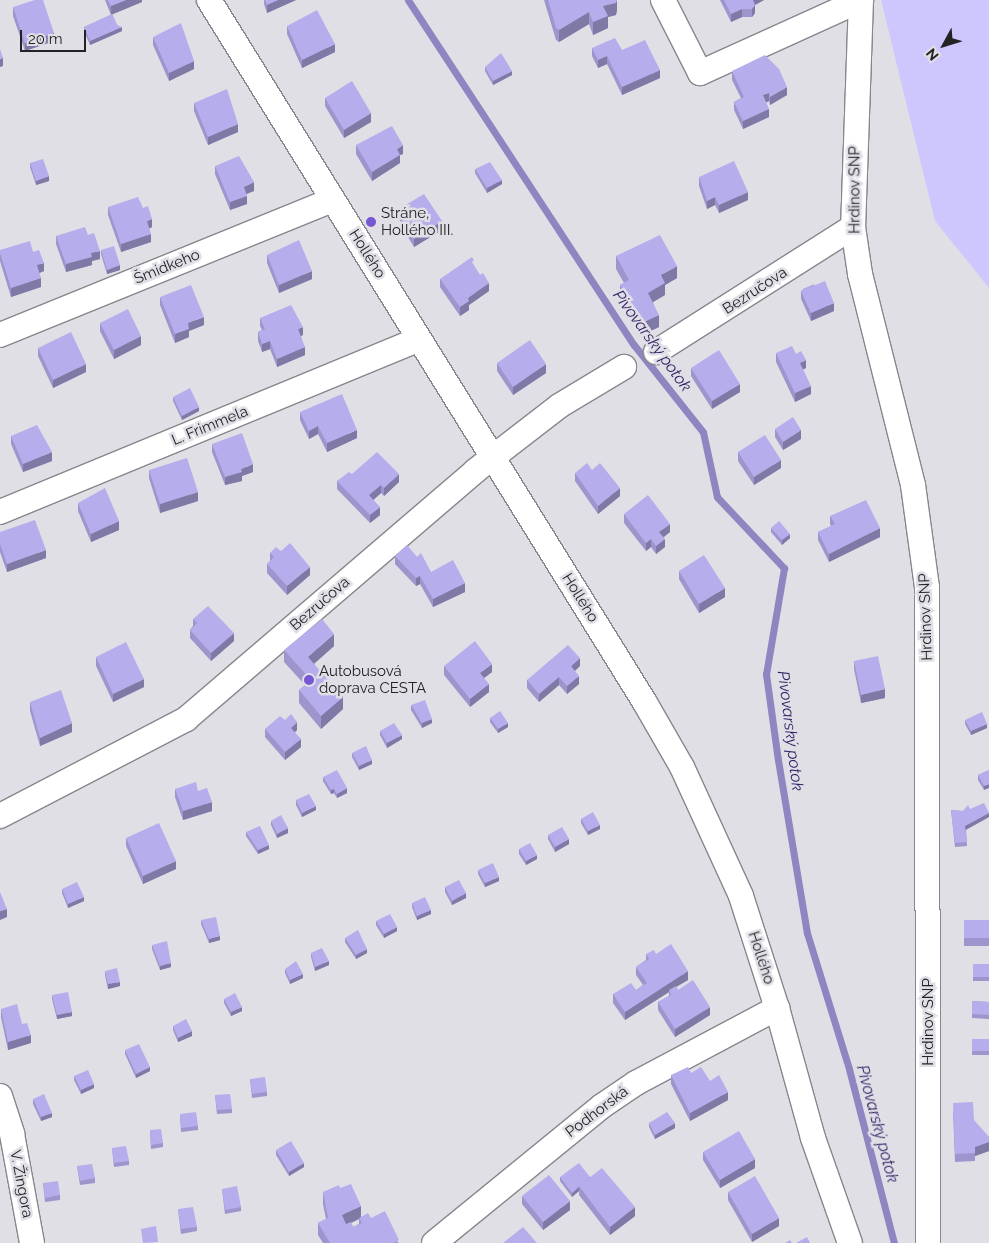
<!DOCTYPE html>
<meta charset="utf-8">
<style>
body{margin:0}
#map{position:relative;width:989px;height:1243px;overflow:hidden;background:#e0dfe6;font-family:Raleway,sans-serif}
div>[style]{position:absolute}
.green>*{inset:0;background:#cec7fe}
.stream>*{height:7px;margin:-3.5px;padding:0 3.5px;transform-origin:3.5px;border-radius:3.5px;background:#8e85c1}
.roads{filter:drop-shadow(1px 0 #86868c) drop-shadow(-1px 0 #86868c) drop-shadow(0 1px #86868c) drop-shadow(0 -1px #86868c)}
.street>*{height:24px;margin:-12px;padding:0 12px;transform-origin:12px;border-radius:12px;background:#fff}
.wall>*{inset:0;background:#9d95cb}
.shaded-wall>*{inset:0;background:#7f79a5}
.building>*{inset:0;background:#b6adec}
.dots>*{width:14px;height:14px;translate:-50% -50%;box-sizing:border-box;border:2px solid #e0dfe6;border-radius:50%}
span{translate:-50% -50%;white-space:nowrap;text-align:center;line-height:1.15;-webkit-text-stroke:5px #e0dfe6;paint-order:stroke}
.street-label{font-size:15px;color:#232325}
.poi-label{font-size:15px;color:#232325}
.left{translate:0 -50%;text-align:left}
.water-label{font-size:16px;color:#311d64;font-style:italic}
.north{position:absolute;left:919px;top:20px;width:50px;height:50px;-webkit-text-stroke:4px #e0dfe6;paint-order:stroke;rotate:231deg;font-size:14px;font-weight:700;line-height:20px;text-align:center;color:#232325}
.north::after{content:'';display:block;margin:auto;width:18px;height:22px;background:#232325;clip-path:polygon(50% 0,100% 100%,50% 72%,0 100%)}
.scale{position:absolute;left:20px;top:30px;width:66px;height:22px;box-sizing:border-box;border:2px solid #232325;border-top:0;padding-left:6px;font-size:15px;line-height:18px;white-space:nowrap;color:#232325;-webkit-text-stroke:4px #e0dfe6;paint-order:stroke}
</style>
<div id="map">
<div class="green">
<div style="clip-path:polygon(881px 0,989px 0,989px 288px,935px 221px)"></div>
</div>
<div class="stream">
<div style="left:408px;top:0;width:412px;rotate:56.8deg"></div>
<div style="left:634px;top:345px;width:111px;rotate:51.6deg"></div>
<div style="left:703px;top:432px;width:66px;rotate:77.8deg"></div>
<div style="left:717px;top:497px;width:98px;rotate:46.7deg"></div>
<div style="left:784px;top:568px;width:108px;rotate:99.6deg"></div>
<div style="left:766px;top:674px;width:87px;rotate:82.1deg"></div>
<div style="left:778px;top:760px;width:175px;rotate:80.5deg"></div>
<div style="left:807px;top:933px;width:142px;rotate:72.8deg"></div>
<div style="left:849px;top:1069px;width:180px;rotate:75.5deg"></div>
</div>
<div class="roads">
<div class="street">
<div style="left:209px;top:0;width:825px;rotate:58.18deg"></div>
<div style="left:644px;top:701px;width:76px;rotate:60.1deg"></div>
<div style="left:682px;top:767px;width:142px;rotate:65.4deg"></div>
<div style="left:741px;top:896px;width:118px;rotate:72.2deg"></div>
<div style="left:777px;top:1008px;width:135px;rotate:74.5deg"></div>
<div style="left:813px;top:1138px;width:111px;rotate:70.6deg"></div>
<div style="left:663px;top:0;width:82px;rotate:63.1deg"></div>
<div style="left:700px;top:73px;width:177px;rotate:-24.4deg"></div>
<div style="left:861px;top:0;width:227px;rotate:92deg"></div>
<div style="left:853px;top:227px;width:48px;rotate:81.5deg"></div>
<div style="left:860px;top:274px;width:218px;rotate:75.9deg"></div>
<div style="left:913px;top:485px;width:103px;rotate:82.2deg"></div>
<div style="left:927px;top:587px;width:656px;rotate:89.91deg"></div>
<div style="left:0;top:335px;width:359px;rotate:-22.1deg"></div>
<div style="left:656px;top:352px;width:233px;rotate:-32.4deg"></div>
<div style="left:0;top:512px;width:453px;rotate:-22.4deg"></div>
<div style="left:0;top:816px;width:210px;rotate:-27.5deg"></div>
<div style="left:186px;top:719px;width:381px;rotate:-40.6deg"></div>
<div style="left:475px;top:471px;width:106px;rotate:-37.7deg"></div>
<div style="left:559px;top:406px;width:76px;rotate:-31deg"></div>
<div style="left:0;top:1096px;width:40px;rotate:72deg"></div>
<div style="left:12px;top:1134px;width:111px;rotate:79.6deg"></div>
<div style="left:434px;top:1243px;width:217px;rotate:-39.2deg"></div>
<div style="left:602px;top:1106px;width:41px;rotate:-34.1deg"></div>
<div style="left:636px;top:1083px;width:160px;rotate:-28deg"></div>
</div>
</div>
<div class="wall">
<div style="clip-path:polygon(105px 0,142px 0,142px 2px,112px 14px,117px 25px,122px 31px,90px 45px,84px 31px,84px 27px,111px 15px)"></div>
<div style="clip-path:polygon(264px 0,296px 0,267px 13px,264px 4px)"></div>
<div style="clip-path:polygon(544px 0,617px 0,617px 10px,616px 15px,608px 17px,608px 28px,593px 35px,589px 24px,559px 42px,556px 40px)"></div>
<div style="clip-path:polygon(720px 0,764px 0,755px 5px,755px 13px,752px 17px,742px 17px,731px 22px)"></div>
<div style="clip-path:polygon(13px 7px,54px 41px,25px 51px,13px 16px)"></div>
<div style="clip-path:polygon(287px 26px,335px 52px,302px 68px,287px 34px)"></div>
<div style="clip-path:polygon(153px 37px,194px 69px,169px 81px,153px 45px)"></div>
<div style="clip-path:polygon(592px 48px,660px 78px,622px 95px,607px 64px,598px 68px,592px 56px)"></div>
<div style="clip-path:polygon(485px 67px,512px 75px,493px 85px,485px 71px)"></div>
<div style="clip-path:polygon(732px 71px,787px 95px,770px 105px,769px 101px,766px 102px,769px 117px,743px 129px,734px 110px,734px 102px,741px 98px,732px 80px)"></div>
<div style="clip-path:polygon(325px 98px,371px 122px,344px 138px,325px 106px)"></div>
<div style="clip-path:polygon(194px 103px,238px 132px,208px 145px,194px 111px)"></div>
<div style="clip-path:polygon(356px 145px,403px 154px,400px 155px,400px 163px,372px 181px,356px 154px)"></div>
<div style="clip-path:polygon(30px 163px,49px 181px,36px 185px,30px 167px)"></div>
<div style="clip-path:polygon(215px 166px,254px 191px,246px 194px,247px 204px,230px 210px,215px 174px)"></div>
<div style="clip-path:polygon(475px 169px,502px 184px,487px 193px,475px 173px)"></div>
<div style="clip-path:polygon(699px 177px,748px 200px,719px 213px,715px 205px,707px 209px,699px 186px)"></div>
<div style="clip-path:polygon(108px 207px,152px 227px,149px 229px,151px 242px,121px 252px,108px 215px)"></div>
<div style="clip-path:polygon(399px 209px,442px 230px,414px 247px,402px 227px,399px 218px)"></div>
<div style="clip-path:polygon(88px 235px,100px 259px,92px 261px,92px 265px,66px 272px,56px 244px,56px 236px)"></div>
<div style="clip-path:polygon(0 250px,33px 252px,44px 271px,39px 273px,41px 287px,11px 297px,0 261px)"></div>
<div style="clip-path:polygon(101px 250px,120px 270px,107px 274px,101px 254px)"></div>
<div style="clip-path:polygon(267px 255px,312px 279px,279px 293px,267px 263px)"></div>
<div style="clip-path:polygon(616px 256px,677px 278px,665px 285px,665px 295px,653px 302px,659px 327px,642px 335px,620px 297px,620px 285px,624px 283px,616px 269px)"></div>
<div style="clip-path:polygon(474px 266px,489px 291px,469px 305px,469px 310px,460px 316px,440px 287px,440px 279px)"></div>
<div style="clip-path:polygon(814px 285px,834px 311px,811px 321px,801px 299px,801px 291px,803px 290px,803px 289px)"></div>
<div style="clip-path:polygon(160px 297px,204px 325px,189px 331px,189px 337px,175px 343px,160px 305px)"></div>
<div style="clip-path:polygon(260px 318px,303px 335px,301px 336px,305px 355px,277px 367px,270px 349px,262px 352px,258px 341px,258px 332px,262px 330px,260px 326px)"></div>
<div style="clip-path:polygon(100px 323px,141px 345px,114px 359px,100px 331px)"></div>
<div style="clip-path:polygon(38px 348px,86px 372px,53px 388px,38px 356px)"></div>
<div style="clip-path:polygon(776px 353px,796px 354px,806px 368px,803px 369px,811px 394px,795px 402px,776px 362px)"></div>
<div style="clip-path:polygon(497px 363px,546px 373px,513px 395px,497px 371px)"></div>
<div style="clip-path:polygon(691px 368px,740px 392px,712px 409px,691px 376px)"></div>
<div style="clip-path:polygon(173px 397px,199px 411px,182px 420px,173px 401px)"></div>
<div style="clip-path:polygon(300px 412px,357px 438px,327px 452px,318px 434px,309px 439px,300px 420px)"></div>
<div style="clip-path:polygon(775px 429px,801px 439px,783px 450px,775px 437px)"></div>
<div style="clip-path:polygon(11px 436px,52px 461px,23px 472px,11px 444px)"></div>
<div style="clip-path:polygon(212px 444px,253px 472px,242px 476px,242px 481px,225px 485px,212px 452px)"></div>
<div style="clip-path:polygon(738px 452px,781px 468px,754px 485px,738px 461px)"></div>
<div style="clip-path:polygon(149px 470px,198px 501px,160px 513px,149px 478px)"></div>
<div style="clip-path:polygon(592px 470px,620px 496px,598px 514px,575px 481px,575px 473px)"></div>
<div style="clip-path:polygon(352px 474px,399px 482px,384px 496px,381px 493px,373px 500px,380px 515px,370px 523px,337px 489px,337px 481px)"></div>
<div style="clip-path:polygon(78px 503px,119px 530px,91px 542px,78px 511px)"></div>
<div style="clip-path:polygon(624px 514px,670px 532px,663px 537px,665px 547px,656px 554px,651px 547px,646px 551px,624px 523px)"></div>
<div style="clip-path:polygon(830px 516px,880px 537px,829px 562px,818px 540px,818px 532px,831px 526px,830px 524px)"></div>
<div style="clip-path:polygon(771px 528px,790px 538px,782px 545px,771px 532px)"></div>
<div style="clip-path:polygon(0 532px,46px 558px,7px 572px,0 552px)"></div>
<div style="clip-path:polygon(281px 551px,310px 575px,287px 595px,267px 573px,267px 564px,270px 561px,270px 553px)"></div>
<div style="clip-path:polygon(395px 556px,417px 557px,431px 572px,465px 592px,433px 607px,420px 584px,416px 586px,395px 564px)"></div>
<div style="clip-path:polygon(679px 571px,725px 597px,699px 613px,679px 579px)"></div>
<div style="clip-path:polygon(193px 619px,234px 641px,211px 661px,190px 638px,190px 630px,193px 626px)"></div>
<div style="clip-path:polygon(334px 646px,314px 664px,343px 709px,321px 729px,299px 703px,299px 690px,305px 685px,284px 662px,284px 650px)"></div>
<div style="clip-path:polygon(96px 657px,144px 687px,113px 702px,96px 666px)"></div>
<div style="clip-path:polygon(854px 661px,885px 698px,861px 703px,854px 669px)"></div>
<div style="clip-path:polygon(444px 666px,492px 672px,484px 678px,489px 692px,470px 707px,444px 675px)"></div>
<div style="clip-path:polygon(580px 666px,575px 671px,579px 684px,567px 694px,559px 685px,539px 702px,527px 688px,527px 680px)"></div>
<div style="clip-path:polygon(30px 702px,72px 732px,40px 746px,30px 711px)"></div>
<div style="clip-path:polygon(411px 705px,432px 723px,422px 728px,411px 710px)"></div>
<div style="clip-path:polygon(490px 718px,508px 727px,498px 733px,490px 722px)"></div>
<div style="clip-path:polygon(285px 720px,297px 730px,295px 732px,301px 747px,285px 760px,265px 737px,265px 729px)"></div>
<div style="clip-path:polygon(965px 720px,987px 728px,971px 735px,965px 724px)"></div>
<div style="clip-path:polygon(380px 731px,402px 739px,387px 748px,380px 735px)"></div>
<div style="clip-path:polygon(352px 753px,372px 764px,359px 770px,352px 757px)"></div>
<div style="clip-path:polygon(989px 770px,984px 790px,978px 780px,978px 775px)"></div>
<div style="clip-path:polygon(323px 777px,347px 793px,337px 798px,334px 793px,331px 794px,323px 781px)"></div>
<div style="clip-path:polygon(175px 789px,198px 791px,212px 811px,183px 820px,175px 797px)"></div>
<div style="clip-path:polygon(296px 800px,316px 810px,302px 817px,296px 805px)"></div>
<div style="clip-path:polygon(970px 809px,989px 813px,989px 817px,966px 830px,967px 846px,955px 847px,951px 810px,963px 811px)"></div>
<div style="clip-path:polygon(581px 819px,600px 829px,588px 835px,581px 823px)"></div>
<div style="clip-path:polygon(271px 821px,288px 833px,277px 838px,271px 825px)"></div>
<div style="clip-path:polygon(246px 832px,269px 849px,258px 854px,246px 836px)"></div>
<div style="clip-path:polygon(548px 835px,569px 844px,555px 852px,548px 839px)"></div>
<div style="clip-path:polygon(126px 838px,176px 869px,143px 884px,126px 846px)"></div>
<div style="clip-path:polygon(519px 849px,537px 859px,526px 865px,519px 854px)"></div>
<div style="clip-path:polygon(478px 870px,499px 881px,485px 887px,478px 874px)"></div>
<div style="clip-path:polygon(445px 887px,466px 898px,452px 905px,445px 892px)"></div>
<div style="clip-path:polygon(62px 889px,84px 901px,68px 908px,62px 893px)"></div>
<div style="clip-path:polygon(412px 903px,431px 914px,417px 920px,412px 907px)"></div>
<div style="clip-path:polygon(201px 920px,220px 940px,209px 943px,201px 924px)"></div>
<div style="clip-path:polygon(964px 920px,989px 920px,989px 946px,964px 946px)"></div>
<div style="clip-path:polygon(376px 921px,397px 931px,384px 938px,376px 925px)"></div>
<div style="clip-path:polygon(345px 938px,367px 953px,356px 959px,345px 942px)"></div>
<div style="clip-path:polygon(152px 945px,171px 967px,160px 970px,152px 949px)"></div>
<div style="clip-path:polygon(311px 953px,329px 965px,315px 971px,311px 957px)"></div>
<div style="clip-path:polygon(646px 954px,656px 954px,688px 980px,676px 987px,678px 990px,710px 1015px,675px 1037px,658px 1010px,658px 1002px,669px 996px,669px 992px,625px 1020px,613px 1003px,613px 994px,636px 990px,643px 985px,636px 975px,636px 967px,646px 960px)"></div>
<div style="clip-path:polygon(973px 964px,989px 964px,989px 981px,973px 981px)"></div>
<div style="clip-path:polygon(285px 969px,303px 978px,290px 984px,285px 973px)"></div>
<div style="clip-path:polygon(105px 971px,120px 986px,108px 989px,105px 975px)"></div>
<div style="clip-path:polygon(52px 995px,72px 1016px,57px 1019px,52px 999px)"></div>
<div style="clip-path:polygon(224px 999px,242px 1011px,231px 1016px,224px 1003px)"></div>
<div style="clip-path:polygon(972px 1001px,989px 1002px,989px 1019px,972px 1018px)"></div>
<div style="clip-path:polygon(1px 1009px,22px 1024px,31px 1043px,8px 1050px,1px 1017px)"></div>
<div style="clip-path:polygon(173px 1026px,192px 1036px,178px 1042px,173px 1030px)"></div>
<div style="clip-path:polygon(972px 1039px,989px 1039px,989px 1055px,972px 1055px)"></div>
<div style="clip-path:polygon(125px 1050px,150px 1071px,136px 1078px,125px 1054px)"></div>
<div style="clip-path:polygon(691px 1073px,728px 1100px,690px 1121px,671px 1084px,671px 1075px)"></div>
<div style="clip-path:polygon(74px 1076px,94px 1088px,81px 1094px,74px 1080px)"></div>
<div style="clip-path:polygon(250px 1079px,267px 1092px,267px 1096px,252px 1098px)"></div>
<div style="clip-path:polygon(215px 1095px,232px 1109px,232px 1113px,217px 1114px)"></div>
<div style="clip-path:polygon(33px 1099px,52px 1117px,41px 1121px,33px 1104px)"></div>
<div style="clip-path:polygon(953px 1111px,989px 1137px,989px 1151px,975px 1156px,975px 1161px,955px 1162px)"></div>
<div style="clip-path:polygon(180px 1114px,198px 1126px,198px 1130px,181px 1132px)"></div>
<div style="clip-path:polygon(649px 1123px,675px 1128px,655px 1139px,649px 1127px)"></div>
<div style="clip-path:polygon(150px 1130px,163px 1143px,163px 1147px,151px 1149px)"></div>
<div style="clip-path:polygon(112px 1148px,129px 1161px,129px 1165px,114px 1167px)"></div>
<div style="clip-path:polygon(276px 1150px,304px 1167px,289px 1176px,276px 1155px)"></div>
<div style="clip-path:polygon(703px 1152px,755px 1168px,720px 1188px,703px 1160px)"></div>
<div style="clip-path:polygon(77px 1166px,95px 1178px,95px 1183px,80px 1185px)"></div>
<div style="clip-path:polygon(560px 1177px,590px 1177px,635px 1216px,610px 1235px,579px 1195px,579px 1191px,572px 1197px,560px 1181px)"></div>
<div style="clip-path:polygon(43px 1183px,60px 1195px,60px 1200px,45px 1202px)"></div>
<div style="clip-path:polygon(evenodd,340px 1188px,361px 1217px,371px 1218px,399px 1243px,323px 1243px,318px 1235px,318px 1223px,326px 1219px,323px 1204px,323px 1192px,340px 1188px,359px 1219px,359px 1224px,353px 1227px,351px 1223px,359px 1219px)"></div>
<div style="clip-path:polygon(222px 1189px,241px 1207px,241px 1211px,225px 1214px)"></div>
<div style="clip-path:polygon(728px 1192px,779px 1226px,752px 1242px,728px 1200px)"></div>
<div style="clip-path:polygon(522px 1196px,570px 1210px,543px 1230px,522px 1204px)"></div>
<div style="clip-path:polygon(178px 1209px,197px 1227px,197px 1231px,181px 1234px)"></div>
</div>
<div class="shaded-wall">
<div style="clip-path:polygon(126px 0,142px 0,142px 2px,111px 15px,111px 6px)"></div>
<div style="clip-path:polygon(278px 0,296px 0,267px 13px,267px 5px)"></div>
<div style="clip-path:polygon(617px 0,617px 10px,616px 15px,608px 17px,608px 28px,593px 35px,593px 22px,603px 6px)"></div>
<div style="clip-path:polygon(752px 0,764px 0,755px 5px,755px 13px,752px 17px)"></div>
<div style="clip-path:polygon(742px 9px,742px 17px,731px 22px,731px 14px)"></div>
<div style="clip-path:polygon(589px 12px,589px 24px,559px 42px,559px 30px)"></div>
<div style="clip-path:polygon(122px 27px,122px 31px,90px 45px,90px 41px)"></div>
<div style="clip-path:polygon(54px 33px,54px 41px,25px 51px,25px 43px)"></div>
<div style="clip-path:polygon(335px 44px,335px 52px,302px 68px,302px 60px)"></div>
<div style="clip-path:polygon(607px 56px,607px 64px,598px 68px,598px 60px)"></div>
<div style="clip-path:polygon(3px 58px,3px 66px,0 67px,0 59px)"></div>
<div style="clip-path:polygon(194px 61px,194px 69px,169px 81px,169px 73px)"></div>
<div style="clip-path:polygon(660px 70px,660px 78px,622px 95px,622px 87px)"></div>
<div style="clip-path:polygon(512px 71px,512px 75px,493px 85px,493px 81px)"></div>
<div style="clip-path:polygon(787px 87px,787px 95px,770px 105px,770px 97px)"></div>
<div style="clip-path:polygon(769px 93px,769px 101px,763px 104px,763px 95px)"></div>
<div style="clip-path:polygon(769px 109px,769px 117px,743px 129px,743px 121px)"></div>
<div style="clip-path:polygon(371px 113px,371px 122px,344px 138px,344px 130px)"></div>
<div style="clip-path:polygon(238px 124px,238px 132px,208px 145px,208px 137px)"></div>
<div style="clip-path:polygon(403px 145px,403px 154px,400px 155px,400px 163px,372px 181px,372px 172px,397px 149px)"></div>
<div style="clip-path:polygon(49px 176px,49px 181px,36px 185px,36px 181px)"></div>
<div style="clip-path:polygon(502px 180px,502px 184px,487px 193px,487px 188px)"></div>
<div style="clip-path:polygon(254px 182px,254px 191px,244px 195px,244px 187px)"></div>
<div style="clip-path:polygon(748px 192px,748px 200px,719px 213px,719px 205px)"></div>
<div style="clip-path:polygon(247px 196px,247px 204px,230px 210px,230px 202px)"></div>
<div style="clip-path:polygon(715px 197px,715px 205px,707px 209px,707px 201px)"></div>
<div style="clip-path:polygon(152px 219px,152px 227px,147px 229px,147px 221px)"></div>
<div style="clip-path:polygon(442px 221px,442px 230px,414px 247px,414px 239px)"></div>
<div style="clip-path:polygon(151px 234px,151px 242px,121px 252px,121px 244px)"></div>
<div style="clip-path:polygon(100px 251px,100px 259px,92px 261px,92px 265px,66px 272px,66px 264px,91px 253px)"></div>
<div style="clip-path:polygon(44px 263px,44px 271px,37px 274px,37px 265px)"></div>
<div style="clip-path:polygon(120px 265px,120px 270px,107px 274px,107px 270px)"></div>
<div style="clip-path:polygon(677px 266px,677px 278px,665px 285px,665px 295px,648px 305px,648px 293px,661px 275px)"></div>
<div style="clip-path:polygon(312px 271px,312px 279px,279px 293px,279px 285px)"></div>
<div style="clip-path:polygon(41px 278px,41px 287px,11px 297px,11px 288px)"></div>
<div style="clip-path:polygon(489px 283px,489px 291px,469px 305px,469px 310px,460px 316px,460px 307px,468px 298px)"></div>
<div style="clip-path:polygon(834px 303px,834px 311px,811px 321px,811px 313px)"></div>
<div style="clip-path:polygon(659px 315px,659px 327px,642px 335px,642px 323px)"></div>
<div style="clip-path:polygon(204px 317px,204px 325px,189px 331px,189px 337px,175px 343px,175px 334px,188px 323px)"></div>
<div style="clip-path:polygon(303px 327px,303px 335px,298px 337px,298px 329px)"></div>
<div style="clip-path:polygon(141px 336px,141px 345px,114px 359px,114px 350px)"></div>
<div style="clip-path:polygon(270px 341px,270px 349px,262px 352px,262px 344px)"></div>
<div style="clip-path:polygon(305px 347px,305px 355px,277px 367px,277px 359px)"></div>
<div style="clip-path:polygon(806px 360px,806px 368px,800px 371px,800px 363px)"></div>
<div style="clip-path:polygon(86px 364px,86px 372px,53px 388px,53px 380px)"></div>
<div style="clip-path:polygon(546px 364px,546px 373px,513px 395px,513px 387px)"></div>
<div style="clip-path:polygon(740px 384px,740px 392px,712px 409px,712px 401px)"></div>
<div style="clip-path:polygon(811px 386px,811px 394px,795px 402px,795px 393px)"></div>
<div style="clip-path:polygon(199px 407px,199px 411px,182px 420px,182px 416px)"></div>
<div style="clip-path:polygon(318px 426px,318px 434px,309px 439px,309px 431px)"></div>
<div style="clip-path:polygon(357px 430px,357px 438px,327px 452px,327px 443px)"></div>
<div style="clip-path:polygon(801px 430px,801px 439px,783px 450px,783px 442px)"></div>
<div style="clip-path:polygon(52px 452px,52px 461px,23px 472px,23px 464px)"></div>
<div style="clip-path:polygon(781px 460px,781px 468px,754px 485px,754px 477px)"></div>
<div style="clip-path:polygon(253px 464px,253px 472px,242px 476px,242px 481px,225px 485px,225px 477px)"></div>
<div style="clip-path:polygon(399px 474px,399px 482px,384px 496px,384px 488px)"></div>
<div style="clip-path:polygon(381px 485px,381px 493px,369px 504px,369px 495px)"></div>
<div style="clip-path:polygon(620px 488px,620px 496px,598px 514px,598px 506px)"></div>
<div style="clip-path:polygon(198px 492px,198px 501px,160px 513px,160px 504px)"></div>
<div style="clip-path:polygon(380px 507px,380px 515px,370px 523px,370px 515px)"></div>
<div style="clip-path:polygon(119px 521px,119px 530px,91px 542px,91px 534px)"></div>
<div style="clip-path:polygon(670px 524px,670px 532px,659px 541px,659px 532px)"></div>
<div style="clip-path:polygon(880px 528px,880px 537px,829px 562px,829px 554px)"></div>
<div style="clip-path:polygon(790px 534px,790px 538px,782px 545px,782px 540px)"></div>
<div style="clip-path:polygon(651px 539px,651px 547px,646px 551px,646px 543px)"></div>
<div style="clip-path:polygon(665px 539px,665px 547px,656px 554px,656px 546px)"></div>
<div style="clip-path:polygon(46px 550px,46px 558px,7px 572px,7px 564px)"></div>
<div style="clip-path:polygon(310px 567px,310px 575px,287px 595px,287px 586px)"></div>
<div style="clip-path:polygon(420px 576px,420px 584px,416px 586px,416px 578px)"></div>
<div style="clip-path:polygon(465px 583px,465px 592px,433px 607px,433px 599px)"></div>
<div style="clip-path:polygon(725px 588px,725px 597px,699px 613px,699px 604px)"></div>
<div style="clip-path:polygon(234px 633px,234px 641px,211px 661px,211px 653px)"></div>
<div style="clip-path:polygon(334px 634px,334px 646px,308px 669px,308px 657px)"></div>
<div style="clip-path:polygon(580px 658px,580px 666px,571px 674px,571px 666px)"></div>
<div style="clip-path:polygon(492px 664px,492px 672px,480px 681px,480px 673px)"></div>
<div style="clip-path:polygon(579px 676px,579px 684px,567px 694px,567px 686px)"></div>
<div style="clip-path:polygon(559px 677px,559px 685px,539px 702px,539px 694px)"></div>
<div style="clip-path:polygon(144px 679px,144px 687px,113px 702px,113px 694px)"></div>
<div style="clip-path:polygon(489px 684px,489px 692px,470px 707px,470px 699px)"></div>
<div style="clip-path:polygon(885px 689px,885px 698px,861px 703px,861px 695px)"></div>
<div style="clip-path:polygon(343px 697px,343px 709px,321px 729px,321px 716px)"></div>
<div style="clip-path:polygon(432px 719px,432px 723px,422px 728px,422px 723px)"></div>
<div style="clip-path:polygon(297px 722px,297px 730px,291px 736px,291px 728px)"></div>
<div style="clip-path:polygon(72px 723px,72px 732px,40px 746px,40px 738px)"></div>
<div style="clip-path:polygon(508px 723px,508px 727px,498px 733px,498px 729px)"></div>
<div style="clip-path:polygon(987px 724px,987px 728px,971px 735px,971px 731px)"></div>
<div style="clip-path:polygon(402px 735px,402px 739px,387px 748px,387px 743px)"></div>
<div style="clip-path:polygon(301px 739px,301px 747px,285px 760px,285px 752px)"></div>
<div style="clip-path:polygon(372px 760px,372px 764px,359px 770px,359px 766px)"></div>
<div style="clip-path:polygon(989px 784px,989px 788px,984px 790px,984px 786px)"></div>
<div style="clip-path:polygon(347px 788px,347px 793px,337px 798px,337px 794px)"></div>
<div style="clip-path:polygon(334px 789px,334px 793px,331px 794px,331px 790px)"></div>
<div style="clip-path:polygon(212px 802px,212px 811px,183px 820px,183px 811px)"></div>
<div style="clip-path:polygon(316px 806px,316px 810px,302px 817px,302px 813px)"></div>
<div style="clip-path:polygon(989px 813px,989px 817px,965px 830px,965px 826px)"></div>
<div style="clip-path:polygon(600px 825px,600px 829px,588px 835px,588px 831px)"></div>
<div style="clip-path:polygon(288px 828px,288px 833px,277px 838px,277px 834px)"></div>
<div style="clip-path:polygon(569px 839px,569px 844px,555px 852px,555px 847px)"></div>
<div style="clip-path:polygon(269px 845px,269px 849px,258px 854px,258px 850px)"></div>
<div style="clip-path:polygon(537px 855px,537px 859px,526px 865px,526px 861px)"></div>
<div style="clip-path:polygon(176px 861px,176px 869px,143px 884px,143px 876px)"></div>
<div style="clip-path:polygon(499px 877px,499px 881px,485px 887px,485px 883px)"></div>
<div style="clip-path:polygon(466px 893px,466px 898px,452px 905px,452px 901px)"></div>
<div style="clip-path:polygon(84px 897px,84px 901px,68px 908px,68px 904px)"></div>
<div style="clip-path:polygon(7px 909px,7px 917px,0 920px,0 911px)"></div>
<div style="clip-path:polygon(431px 910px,431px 914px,417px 920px,417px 916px)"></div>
<div style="clip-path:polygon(397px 927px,397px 931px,384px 938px,384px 934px)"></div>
<div style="clip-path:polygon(220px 936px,220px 940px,209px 943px,209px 939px)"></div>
<div style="clip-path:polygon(367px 949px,367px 953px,356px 959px,356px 955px)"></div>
<div style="clip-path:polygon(329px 961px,329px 965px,315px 971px,315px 967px)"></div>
<div style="clip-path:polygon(171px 963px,171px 967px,160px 970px,160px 966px)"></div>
<div style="clip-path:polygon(688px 971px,688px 980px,669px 991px,669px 990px,669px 992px,625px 1020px,625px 1012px)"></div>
<div style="clip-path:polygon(303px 974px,303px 978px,290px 984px,290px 980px)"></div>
<div style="clip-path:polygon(120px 982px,120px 986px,108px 989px,108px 984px)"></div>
<div style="clip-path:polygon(242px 1007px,242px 1011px,231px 1016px,231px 1012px)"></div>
<div style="clip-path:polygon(710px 1007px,710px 1015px,675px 1037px,675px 1029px)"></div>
<div style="clip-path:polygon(72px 1012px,72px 1016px,57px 1019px,57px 1015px)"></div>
<div style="clip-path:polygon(192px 1031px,192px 1036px,178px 1042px,178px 1038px)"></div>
<div style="clip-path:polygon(31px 1035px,31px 1043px,8px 1050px,8px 1042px)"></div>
<div style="clip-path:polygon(150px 1067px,150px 1071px,136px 1078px,136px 1074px)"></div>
<div style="clip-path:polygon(94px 1084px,94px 1088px,81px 1094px,81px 1090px)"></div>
<div style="clip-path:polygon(728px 1092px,728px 1100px,690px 1121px,690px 1113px)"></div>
<div style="clip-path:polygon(52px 1113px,52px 1117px,41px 1121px,41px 1117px)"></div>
<div style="clip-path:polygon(675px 1123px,675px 1128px,655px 1139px,655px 1135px)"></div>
<div style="clip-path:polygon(989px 1142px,989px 1151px,975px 1156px,975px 1147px)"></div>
<div style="clip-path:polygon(755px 1159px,755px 1168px,720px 1188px,720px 1180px)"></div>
<div style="clip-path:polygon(304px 1163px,304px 1167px,289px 1176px,289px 1172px)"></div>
<div style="clip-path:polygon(579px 1187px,579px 1191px,572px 1197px,572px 1193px)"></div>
<div style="clip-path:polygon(570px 1201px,570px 1210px,543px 1230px,543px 1222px)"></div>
<div style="clip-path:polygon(361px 1206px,361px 1218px,342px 1227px,342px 1215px)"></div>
<div style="clip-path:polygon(635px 1207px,635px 1216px,610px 1235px,610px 1227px)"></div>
<div style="clip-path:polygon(779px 1218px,779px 1226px,752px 1242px,752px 1234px)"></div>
</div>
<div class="building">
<div style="clip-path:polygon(35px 0,43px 0,54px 33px,25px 43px,13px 7px)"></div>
<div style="clip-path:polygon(108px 0,126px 0,111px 6px)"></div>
<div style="clip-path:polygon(265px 0,278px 0,267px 5px)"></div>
<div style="clip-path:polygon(548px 0,617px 0,616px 3px,603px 6px,608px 16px,593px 22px,589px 12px,559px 30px,556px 28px)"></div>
<div style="clip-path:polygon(724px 0,753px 0,755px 5px,752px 9px,742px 9px,731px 14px)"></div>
<div style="clip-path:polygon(317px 10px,335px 44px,302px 60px,287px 26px)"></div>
<div style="clip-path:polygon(112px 14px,117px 25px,122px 27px,90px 41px,84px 27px)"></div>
<div style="clip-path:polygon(181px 23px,194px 61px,169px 73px,153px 37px)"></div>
<div style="clip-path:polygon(615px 38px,622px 50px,645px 40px,660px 70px,622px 87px,607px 56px,598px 60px,592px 48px)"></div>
<div style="clip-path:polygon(0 49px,3px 58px,0 59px)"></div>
<div style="clip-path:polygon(501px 53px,512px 71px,493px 81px,485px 67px)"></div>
<div style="clip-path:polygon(765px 55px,779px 69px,787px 87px,770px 97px,769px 93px,763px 95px,769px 109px,743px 121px,734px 102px,744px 97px,732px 71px)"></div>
<div style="clip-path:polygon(352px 81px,371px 113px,344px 130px,325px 98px)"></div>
<div style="clip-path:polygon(227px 89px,238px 124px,208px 137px,194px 103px)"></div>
<div style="clip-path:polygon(392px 126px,403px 145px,397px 149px,400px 155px,372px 172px,356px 145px)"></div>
<div style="clip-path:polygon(239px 156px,254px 182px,244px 187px,247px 196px,230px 202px,215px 166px)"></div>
<div style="clip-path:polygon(43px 159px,49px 176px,36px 181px,30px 163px)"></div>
<div style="clip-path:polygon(734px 161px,748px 192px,719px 205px,715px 197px,707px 201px,699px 177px)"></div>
<div style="clip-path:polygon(490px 162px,502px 180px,487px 188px,475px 169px)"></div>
<div style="clip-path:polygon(424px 194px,442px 221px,414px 239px,402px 219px,399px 209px)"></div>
<div style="clip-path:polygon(138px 197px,143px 208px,148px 206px,152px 219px,147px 221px,151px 234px,121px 244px,108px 207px)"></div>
<div style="clip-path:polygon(85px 227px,88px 235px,94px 233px,100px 251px,91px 253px,92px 257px,66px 264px,56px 236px)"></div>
<div style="clip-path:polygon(660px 235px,677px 266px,661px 275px,665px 283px,648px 293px,659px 315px,642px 323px,620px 285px,629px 280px,616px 256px)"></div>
<div style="clip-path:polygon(299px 240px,312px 271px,279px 285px,267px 255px)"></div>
<div style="clip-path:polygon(30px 241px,33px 252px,39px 250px,44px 263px,37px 265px,41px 278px,11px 288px,0 253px,0 250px)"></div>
<div style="clip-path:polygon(114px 246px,120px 265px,107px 270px,101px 250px)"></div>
<div style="clip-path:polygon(472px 257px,474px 260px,472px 262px,480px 275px,483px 273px,489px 283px,468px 298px,469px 301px,460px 307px,440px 279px)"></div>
<div style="clip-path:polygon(825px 281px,834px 303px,811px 313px,801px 291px)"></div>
<div style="clip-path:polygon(814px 284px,814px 285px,804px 290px,803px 289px)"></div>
<div style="clip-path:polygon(191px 285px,204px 317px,188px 323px,189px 329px,175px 334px,160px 297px)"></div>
<div style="clip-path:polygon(291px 305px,303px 327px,298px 329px,305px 347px,277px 359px,270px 341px,262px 344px,258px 332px,265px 329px,260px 318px)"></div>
<div style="clip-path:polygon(128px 309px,141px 336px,114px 350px,100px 323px)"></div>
<div style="clip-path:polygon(71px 332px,86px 364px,53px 380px,38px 348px)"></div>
<div style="clip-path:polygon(530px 340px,546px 364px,513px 387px,497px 363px)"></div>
<div style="clip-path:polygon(792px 346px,796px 354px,801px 351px,806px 360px,800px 363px,811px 386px,795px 393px,776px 353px)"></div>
<div style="clip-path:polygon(719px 350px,740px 384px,712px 401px,691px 368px)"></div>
<div style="clip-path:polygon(190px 388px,199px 407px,182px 416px,173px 397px)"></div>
<div style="clip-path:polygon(342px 394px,357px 430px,327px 443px,318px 426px,309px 431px,300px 412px)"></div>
<div style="clip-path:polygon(793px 417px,801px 430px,783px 442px,775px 429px)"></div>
<div style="clip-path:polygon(37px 425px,52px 452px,23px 464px,11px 436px)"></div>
<div style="clip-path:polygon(242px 433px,253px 464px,241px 469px,242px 472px,225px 477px,212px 444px)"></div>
<div style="clip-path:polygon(765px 435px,781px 460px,754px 477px,738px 452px)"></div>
<div style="clip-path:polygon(377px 452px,399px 474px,384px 488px,381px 485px,369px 495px,380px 507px,370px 515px,337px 481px,349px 472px,352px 474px)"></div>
<div style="clip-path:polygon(187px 458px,198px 492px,160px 504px,149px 470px)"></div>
<div style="clip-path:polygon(587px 463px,592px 470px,600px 463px,620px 488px,598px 506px,575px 473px)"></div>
<div style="clip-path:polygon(105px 488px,119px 521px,91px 534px,78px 503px)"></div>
<div style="clip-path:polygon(648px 495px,670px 524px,659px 532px,665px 539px,656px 546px,651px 539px,646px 543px,624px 514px)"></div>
<div style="clip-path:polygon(866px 500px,880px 528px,829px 554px,818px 532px,835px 524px,830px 516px)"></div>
<div style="clip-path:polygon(35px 520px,46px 550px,7px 564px,0 544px,0 532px)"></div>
<div style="clip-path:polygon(779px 521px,790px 534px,782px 540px,771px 528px)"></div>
<div style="clip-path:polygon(290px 543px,310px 567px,287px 586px,267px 564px,274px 557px,270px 553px,276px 547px,281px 551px)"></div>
<div style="clip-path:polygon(407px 545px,417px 557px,421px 553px,431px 572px,453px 560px,465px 583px,433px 599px,420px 576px,416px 578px,395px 556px)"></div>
<div style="clip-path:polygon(704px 555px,725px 588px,699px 604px,679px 571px)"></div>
<div style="clip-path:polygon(208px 606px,234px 633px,211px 653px,190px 630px,197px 623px,193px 619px)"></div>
<div style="clip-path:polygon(322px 619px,334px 634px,308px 657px,343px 697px,321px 716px,299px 690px,311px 680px,284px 650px)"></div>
<div style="clip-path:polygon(475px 641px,492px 664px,480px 673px,489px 684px,470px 699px,444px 666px)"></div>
<div style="clip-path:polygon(126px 642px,144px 679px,113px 694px,96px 657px)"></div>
<div style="clip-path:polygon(568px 645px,580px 658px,571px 666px,579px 676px,567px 686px,559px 677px,539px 694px,527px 680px)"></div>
<div style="clip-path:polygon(878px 656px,885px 689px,861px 695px,854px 661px)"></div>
<div style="clip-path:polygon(61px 690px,72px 723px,40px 738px,30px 702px)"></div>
<div style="clip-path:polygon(425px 700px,432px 719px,422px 723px,411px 705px)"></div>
<div style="clip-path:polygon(500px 711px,508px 723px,498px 729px,490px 718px)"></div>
<div style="clip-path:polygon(982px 712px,987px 724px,971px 731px,965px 720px)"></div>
<div style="clip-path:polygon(291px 714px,297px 722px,291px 728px,301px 739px,285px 752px,265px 729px,280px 716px,285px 720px)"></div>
<div style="clip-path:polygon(394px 723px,402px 735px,387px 743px,380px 731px)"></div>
<div style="clip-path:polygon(366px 746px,372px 760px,359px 766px,352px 753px)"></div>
<div style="clip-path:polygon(337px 770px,347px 788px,337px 794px,334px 789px,331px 790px,323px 777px)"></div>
<div style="clip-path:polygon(989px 770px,989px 784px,984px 786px,978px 775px)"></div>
<div style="clip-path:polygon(196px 782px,198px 791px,207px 788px,212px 802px,183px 811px,175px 789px)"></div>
<div style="clip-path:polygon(309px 794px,316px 806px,302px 813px,296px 800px)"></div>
<div style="clip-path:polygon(984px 803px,989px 813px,965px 826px,967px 842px,955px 843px,951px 810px,963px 811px,968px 805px,970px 809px)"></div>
<div style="clip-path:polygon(593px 812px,600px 825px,588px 831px,581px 819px)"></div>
<div style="clip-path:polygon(281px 815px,288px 828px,277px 834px,271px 821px)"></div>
<div style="clip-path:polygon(159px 823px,176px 861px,143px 876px,126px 838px)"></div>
<div style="clip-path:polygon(260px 826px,269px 845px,258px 850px,246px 832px)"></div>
<div style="clip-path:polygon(562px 827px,569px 839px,555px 847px,548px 835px)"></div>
<div style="clip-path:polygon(530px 843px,537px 855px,526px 861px,519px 849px)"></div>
<div style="clip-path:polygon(493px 863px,499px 877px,485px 883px,478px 870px)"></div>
<div style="clip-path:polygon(459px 880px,466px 893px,452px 901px,445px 887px)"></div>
<div style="clip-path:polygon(77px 882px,84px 897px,68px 904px,62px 889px)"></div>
<div style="clip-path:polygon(0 892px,7px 909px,0 911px)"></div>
<div style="clip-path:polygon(425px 897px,431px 910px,417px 916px,412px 903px)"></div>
<div style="clip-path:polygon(390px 914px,397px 927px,384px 934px,376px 921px)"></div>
<div style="clip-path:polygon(216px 917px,220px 936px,209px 939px,201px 920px)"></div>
<div style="clip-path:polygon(964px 920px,989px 920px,989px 938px,964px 938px)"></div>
<div style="clip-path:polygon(358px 930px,367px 949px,356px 955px,345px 938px)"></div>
<div style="clip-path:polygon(167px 941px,171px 963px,160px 966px,152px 945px)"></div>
<div style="clip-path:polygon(671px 944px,688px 971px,625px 1012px,613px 994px,631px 983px,636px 990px,647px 983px,636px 967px,649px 959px,646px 954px,654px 950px,656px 954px)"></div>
<div style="clip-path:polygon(322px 948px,329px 961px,315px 967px,311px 953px)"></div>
<div style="clip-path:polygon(296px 961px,303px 974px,290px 980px,285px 969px)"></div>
<div style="clip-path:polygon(973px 964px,989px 964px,989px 977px,973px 977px)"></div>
<div style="clip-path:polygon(117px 968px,120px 982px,108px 984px,105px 971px)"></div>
<div style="clip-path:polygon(693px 980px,710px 1007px,675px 1029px,658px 1002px,671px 995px,669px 990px,676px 986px,678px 990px)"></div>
<div style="clip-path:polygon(68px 992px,72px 1012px,57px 1015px,52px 995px)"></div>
<div style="clip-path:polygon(235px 993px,242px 1007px,231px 1012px,224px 999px)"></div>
<div style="clip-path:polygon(972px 1001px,989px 1002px,989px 1015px,972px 1014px)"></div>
<div style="clip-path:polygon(17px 1004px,22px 1024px,27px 1023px,31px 1035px,8px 1042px,1px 1009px)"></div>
<div style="clip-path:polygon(186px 1019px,192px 1031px,178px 1038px,173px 1026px)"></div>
<div style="clip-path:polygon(972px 1039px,989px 1039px,989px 1051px,972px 1051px)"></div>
<div style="clip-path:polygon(139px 1044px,150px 1067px,136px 1074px,125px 1050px)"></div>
<div style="clip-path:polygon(688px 1067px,691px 1073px,701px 1067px,710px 1081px,719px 1075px,728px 1092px,690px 1113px,671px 1075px)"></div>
<div style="clip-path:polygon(88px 1070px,94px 1084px,81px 1090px,74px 1076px)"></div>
<div style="clip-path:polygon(265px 1077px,267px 1092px,252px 1094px,250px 1079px)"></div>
<div style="clip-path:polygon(44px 1094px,52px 1113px,41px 1117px,33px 1099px)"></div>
<div style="clip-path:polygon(230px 1094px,232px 1109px,217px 1110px,215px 1095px)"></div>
<div style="clip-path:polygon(973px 1102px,974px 1120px,989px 1137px,989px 1142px,975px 1147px,975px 1153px,955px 1154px,953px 1103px)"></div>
<div style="clip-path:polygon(196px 1112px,198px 1126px,181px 1128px,180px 1114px)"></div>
<div style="clip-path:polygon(667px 1112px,675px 1123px,655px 1135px,649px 1123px)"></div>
<div style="clip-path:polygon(161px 1129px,163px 1143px,151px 1145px,150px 1130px)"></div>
<div style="clip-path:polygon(739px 1131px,755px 1159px,720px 1180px,703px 1152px)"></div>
<div style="clip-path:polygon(291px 1141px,304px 1163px,289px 1172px,276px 1150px)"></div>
<div style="clip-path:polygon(126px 1146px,129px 1161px,114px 1163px,112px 1148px)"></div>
<div style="clip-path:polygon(579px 1163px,590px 1177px,572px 1193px,560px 1177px)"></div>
<div style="clip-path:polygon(92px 1164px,95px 1178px,80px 1181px,77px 1166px)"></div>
<div style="clip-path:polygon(602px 1168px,635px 1207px,610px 1227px,579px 1186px)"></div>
<div style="clip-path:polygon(549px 1175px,570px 1201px,543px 1222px,522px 1196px)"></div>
<div style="clip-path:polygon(755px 1176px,779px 1218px,752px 1234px,728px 1192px)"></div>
<div style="clip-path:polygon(58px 1181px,60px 1195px,45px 1198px,43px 1183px)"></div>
<div style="clip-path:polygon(351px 1184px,361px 1206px,342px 1215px,346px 1224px,351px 1222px,353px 1227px,362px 1223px,359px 1218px,368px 1213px,371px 1218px,385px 1211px,399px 1240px,394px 1243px,330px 1243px,318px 1223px,328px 1218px,323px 1192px,339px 1185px,340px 1188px)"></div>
<div style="clip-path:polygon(237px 1186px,241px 1207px,225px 1210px,222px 1189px)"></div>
<div style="clip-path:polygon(193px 1207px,197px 1227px,181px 1229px,178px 1209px)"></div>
<div style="clip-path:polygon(156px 1226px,158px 1242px,143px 1243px,141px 1229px)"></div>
<div style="clip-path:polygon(523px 1227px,537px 1243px,503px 1243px)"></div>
<div style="clip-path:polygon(807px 1237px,810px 1243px,796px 1243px)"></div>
<div style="clip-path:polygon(790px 1240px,792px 1243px,785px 1243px)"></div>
</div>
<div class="dots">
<div style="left:371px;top:222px;background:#7557d1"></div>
<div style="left:309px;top:680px;background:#7557d1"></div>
</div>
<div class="street-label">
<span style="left:855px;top:190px;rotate:-90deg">Hrdinov SNP</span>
<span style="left:367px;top:254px;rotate:58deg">Hollého</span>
<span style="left:167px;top:267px;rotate:-22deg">Šmidkeho</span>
<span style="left:755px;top:291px;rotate:-33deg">Bezručova</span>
<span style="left:210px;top:426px;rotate:-22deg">L. Frimmela</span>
<span style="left:580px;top:598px;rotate:58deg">Hollého</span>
<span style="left:320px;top:604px;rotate:-41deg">Bezručova</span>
<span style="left:926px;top:617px;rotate:-92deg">Hrdinov SNP</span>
<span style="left:761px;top:958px;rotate:72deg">Hollého</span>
<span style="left:929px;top:1022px;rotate:-90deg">Hrdinov SNP</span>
<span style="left:597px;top:1112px;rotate:-37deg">Podhorská</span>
<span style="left:21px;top:1184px;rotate:79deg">V. Žingora</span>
</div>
<div class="poi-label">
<span class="left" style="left:381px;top:222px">Stráne,<br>Hollého III.</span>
<span class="left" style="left:319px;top:680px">Autobusová<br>doprava CESTA</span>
</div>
<div class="water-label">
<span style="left:652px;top:341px;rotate:54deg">Pivovarský potok</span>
<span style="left:790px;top:731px;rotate:83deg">Pivovarský potok</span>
<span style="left:877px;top:1124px;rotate:75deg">Pivovarský potok</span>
</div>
<div class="north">N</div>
<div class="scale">20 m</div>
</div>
